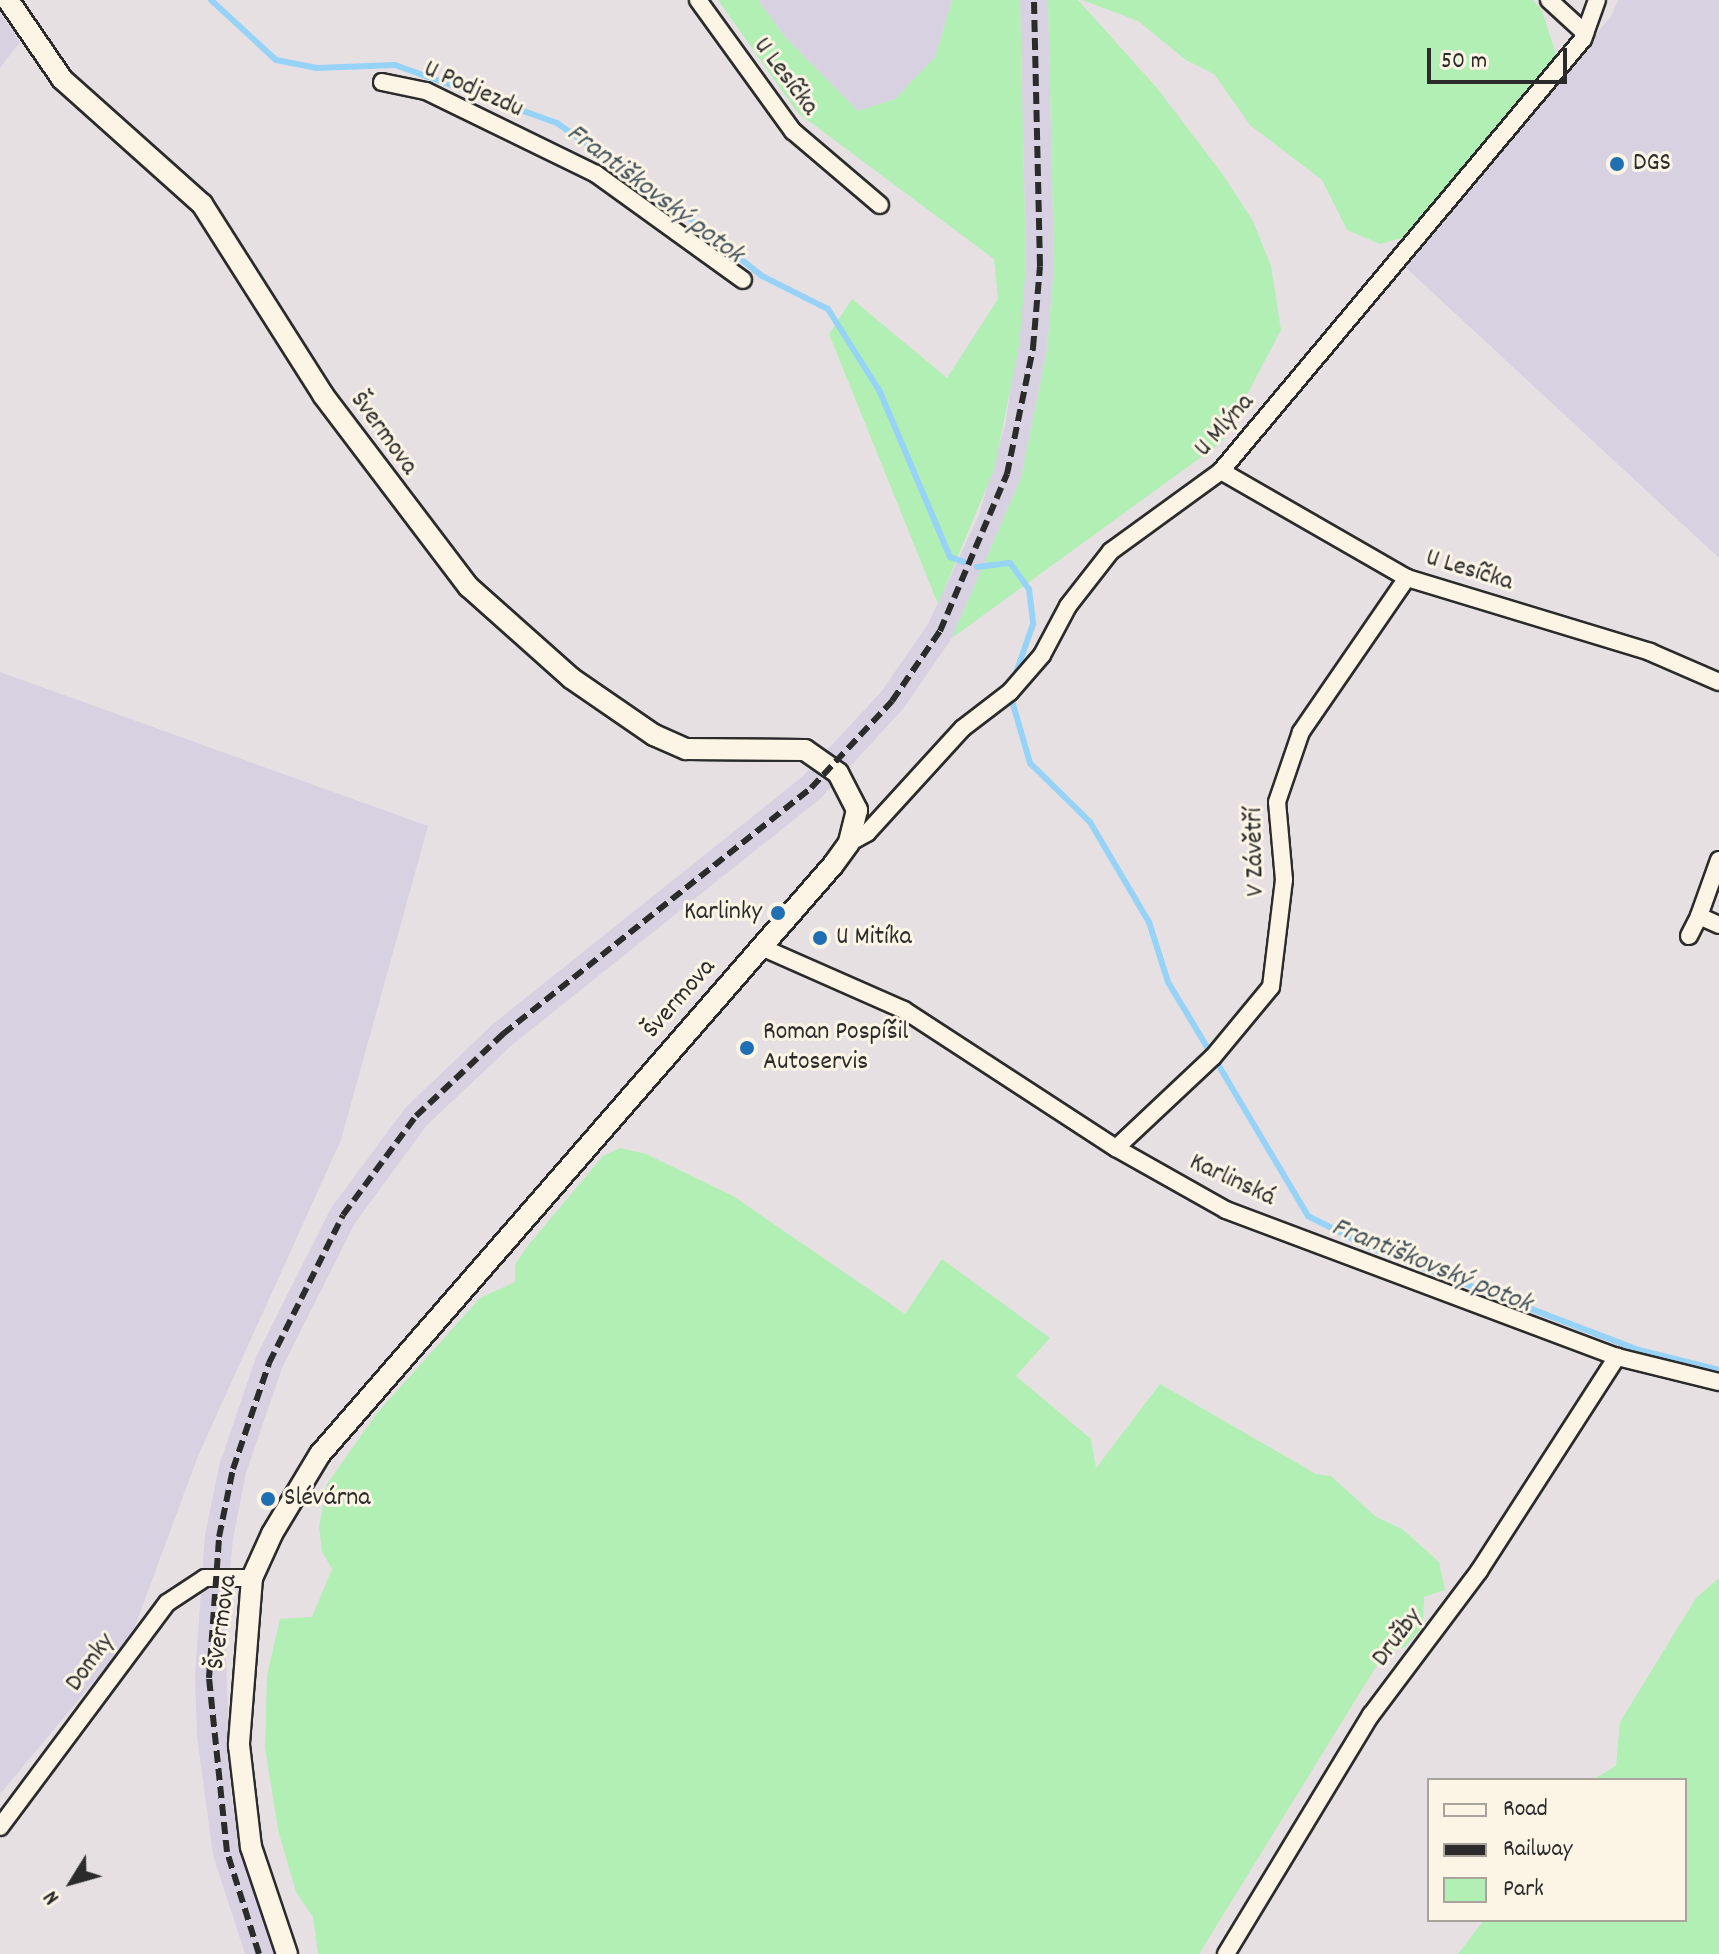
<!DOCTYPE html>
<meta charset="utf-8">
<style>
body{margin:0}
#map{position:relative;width:1719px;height:1954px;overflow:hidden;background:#e7e0e3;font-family:Dekko,sans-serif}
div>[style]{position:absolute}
.built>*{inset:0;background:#d8d1e2}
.green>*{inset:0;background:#b1efb5}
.stream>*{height:6px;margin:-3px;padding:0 3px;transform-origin:3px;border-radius:3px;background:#97d3f7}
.roads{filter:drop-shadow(2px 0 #2b2b2b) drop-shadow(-2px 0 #2b2b2b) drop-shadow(0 2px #2b2b2b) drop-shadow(0 -2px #2b2b2b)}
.minor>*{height:16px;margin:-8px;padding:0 8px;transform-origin:8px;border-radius:8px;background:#fcf5e5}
.tertiary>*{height:20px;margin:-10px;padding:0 10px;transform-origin:10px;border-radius:10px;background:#fcf5e5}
.rail>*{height:6px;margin-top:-3px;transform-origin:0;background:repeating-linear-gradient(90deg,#2b2b2b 0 12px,transparent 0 18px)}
.dots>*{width:22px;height:22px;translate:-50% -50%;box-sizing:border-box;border:4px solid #fcf5e5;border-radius:50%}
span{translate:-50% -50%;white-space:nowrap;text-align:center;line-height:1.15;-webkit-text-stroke:6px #fcf5e5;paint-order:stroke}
.street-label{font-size:26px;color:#2b2b2b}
.poi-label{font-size:26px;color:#2b2b2b}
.left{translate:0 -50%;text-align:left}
.right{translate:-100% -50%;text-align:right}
.water-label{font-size:28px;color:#46555e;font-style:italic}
.legend{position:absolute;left:1427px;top:1778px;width:260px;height:144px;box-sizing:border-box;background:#fcf5e5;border:2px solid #a8a49b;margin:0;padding:10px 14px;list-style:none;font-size:24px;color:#2b2b2b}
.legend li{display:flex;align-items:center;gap:16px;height:40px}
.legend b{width:40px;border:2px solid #a8a49b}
.north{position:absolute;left:32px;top:1842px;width:80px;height:80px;-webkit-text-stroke:6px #fcf5e5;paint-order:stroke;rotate:233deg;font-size:22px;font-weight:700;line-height:32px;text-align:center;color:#2b2b2b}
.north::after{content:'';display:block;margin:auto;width:28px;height:36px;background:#2b2b2b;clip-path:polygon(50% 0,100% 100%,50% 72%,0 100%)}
.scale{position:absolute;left:1427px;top:48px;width:140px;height:36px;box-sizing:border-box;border:4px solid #2b2b2b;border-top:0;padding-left:10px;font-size:24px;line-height:28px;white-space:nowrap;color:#2b2b2b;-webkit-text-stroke:6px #fcf5e5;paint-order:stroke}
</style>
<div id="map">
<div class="built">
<div style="clip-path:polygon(758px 0,952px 0,935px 57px,895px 99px,858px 111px,785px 37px)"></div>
<div style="clip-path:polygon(1020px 0,1048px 0,1054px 266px,1047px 350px,1021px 478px,952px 638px,903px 709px,821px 798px,512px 1045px,427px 1125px,355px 1223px,282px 1368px,246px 1473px,233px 1539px,225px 1627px,231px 1795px,240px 1849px,274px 1954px,245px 1954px,213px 1855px,197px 1736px,195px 1677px,205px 1535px,219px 1466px,256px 1357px,331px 1208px,406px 1107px,493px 1024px,802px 777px,881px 692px,928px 624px,979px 515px,1006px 421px,1026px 266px)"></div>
<div style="clip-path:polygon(1618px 0,1719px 0,1719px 558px,1404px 266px,1612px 15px)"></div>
<div style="clip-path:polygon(0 12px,20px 42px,0 68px)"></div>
<div style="clip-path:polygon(0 672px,428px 826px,341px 1140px,198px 1456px,131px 1637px,0 1794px)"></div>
</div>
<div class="green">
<div style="clip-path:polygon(718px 0,758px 0,785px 37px,858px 111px,895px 99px,935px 57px,952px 0,1020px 0,1026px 266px,1019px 346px,994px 470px,938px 604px,829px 334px,852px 299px,947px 378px,998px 299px,994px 259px,798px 113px)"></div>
<div style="clip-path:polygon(1048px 0,1078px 0,1157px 88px,1223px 175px,1253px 221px,1271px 266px,1281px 330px,1222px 442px,952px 638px,1021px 478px,1047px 350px,1054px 266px)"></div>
<div style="clip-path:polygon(1082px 0,1533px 0,1542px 11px,1558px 60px,1402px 238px,1380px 244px,1347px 230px,1322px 180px,1250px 125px,1214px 74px,1186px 60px,1138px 21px)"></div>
<div style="clip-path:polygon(620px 1148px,646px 1154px,733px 1196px,905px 1314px,942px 1259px,1050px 1338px,1016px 1376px,1091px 1439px,1096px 1468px,1160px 1384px,1316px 1474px,1331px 1476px,1376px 1517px,1402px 1529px,1439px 1562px,1445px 1590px,1424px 1597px,1423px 1626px,1405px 1647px,1385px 1652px,1199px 1954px,318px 1954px,313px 1917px,296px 1892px,278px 1830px,265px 1747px,267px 1675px,280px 1619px,312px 1617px,332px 1569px,322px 1552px,319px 1526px,327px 1484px,377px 1413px,480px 1298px,515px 1282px,515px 1265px,526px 1248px,603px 1156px)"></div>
<div style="clip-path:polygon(1719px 1578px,1719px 1954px,1458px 1954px,1484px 1920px,1685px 1920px,1685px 1780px,1592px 1780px,1616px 1766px,1620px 1722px,1696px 1598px)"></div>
</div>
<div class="stream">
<div style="left:211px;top:0;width:88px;rotate:42.7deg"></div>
<div style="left:276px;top:60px;width:42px;rotate:11deg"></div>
<div style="left:317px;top:68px;width:78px;rotate:-2.2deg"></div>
<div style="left:395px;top:65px;width:172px;rotate:19.7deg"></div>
<div style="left:557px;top:123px;width:136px;rotate:35.1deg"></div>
<div style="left:668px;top:201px;width:120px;rotate:38.6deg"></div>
<div style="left:762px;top:276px;width:74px;rotate:26.6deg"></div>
<div style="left:828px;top:309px;width:98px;rotate:57.9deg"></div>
<div style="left:880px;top:392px;width:179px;rotate:67deg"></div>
<div style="left:950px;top:557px;width:15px;rotate:20deg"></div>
<div style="left:977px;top:567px;width:33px;rotate:-7deg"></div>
<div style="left:1010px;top:563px;width:32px;rotate:54deg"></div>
<div style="left:1029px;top:589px;width:35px;rotate:83deg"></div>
<div style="left:1033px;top:624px;width:58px;rotate:109.1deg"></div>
<div style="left:1010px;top:694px;width:72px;rotate:73.8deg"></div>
<div style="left:1030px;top:763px;width:84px;rotate:44.5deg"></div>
<div style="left:1090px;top:822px;width:116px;rotate:59.5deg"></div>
<div style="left:1149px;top:922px;width:63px;rotate:72.4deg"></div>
<div style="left:1168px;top:982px;width:82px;rotate:59deg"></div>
<div style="left:1219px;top:1066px;width:174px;rotate:59.3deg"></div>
<div style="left:1308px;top:1216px;width:68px;rotate:26.9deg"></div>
<div style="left:1369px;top:1247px;width:289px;rotate:20.9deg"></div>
<div style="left:1639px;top:1350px;width:82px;rotate:14deg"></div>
</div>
<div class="roads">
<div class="minor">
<div style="left:698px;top:0;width:162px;rotate:54.1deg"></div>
<div style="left:793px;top:131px;width:114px;rotate:40.4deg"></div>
<div style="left:1549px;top:0;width:49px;rotate:42.5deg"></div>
<div style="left:382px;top:82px;width:45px;rotate:11.6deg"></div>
<div style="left:426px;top:91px;width:189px;rotate:26deg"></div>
<div style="left:596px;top:174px;width:181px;rotate:35.8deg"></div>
<div style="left:1221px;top:471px;width:215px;rotate:29.9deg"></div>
<div style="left:1407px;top:578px;width:254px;rotate:16.9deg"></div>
<div style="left:1650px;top:652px;width:75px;rotate:23.5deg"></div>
<div style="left:849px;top:843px;width:21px;rotate:-29deg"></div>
<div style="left:867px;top:833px;width:142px;rotate:-47.6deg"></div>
<div style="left:963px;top:728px;width:59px;rotate:-37.5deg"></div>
<div style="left:1010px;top:692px;width:49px;rotate:-49.1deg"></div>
<div style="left:1042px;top:655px;width:55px;rotate:-62deg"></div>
<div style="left:1068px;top:606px;width:70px;rotate:-52deg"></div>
<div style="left:1111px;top:551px;width:136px;rotate:-36deg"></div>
<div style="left:1221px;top:471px;width:564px;rotate:-50.04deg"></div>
<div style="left:1583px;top:39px;width:41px;rotate:-70.3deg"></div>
<div style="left:1719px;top:860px;width:59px;rotate:109.7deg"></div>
<div style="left:1699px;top:916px;width:22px;rotate:24deg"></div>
<div style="left:1689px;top:936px;width:22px;rotate:-63deg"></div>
<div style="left:761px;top:947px;width:156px;rotate:23.8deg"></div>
<div style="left:904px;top:1010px;width:253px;rotate:33.1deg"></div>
<div style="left:1116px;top:1148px;width:126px;rotate:29.4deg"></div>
<div style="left:1226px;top:1210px;width:418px;rotate:20.6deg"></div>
<div style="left:1617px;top:1357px;width:105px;rotate:13.8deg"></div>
<div style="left:1116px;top:1148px;width:133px;rotate:-43.2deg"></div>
<div style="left:1213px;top:1057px;width:91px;rotate:-50.4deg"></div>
<div style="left:1271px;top:987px;width:108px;rotate:-83.1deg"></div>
<div style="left:1284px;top:880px;width:78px;rotate:-95.1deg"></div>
<div style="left:1277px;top:802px;width:74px;rotate:-71.1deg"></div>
<div style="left:1301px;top:732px;width:187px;rotate:-55.5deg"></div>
<div style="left:0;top:1827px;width:279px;rotate:-53.3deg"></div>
<div style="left:167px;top:1603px;width:45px;rotate:-33.3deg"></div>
<div style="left:205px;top:1578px;width:47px"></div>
<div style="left:1226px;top:1954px;width:280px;rotate:-58.8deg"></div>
<div style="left:1371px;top:1715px;width:180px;rotate:-53.1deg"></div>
<div style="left:1479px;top:1571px;width:255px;rotate:-57.2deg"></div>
</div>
<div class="tertiary">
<div style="left:8px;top:0;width:96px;rotate:55.6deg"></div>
<div style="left:62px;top:79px;width:188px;rotate:41.8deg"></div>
<div style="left:202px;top:204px;width:226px;rotate:57.6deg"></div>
<div style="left:323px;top:395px;width:241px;rotate:52.8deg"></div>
<div style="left:469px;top:587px;width:137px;rotate:41.7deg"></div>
<div style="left:571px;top:678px;width:101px;rotate:34.5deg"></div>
<div style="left:654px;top:735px;width:35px;rotate:24deg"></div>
<div style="left:686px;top:749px;width:119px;rotate:0.5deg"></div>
<div style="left:805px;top:750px;width:40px;rotate:34.9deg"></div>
<div style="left:838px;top:773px;width:42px;rotate:62.8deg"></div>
<div style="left:857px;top:810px;width:34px;rotate:104deg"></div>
<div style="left:849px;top:843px;width:27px;rotate:126deg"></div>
<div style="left:833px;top:865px;width:781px;rotate:131.05deg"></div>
<div style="left:320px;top:1454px;width:93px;rotate:121deg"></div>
<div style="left:272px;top:1534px;width:48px;rotate:114.4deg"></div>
<div style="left:252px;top:1578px;width:168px;rotate:94.5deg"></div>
<div style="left:239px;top:1745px;width:103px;rotate:83.3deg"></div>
<div style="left:251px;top:1847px;width:113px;rotate:71.4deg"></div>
</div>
</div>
<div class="rail">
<div style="left:259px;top:1954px;width:107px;rotate:-107.4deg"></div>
<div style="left:227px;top:1852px;width:175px;rotate:-95.9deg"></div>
<div style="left:209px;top:1678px;width:141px;rotate:-85.9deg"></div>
<div style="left:219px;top:1537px;width:69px;rotate:-78.4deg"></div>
<div style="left:233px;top:1469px;width:112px;rotate:-71.2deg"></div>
<div style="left:269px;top:1363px;width:165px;rotate:-63.4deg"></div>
<div style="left:343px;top:1215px;width:123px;rotate:-53.6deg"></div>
<div style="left:416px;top:1116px;width:120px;rotate:-43.3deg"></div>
<div style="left:503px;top:1034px;width:394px;rotate:-38.6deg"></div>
<div style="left:811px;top:788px;width:119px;rotate:-47deg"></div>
<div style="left:892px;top:701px;width:85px;rotate:-55.6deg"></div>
<div style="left:940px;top:631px;width:171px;rotate:-66.9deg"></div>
<div style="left:1007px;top:474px;width:129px;rotate:-78.3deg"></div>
<div style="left:1033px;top:348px;width:82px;rotate:-85.1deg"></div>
<div style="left:1040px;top:266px;width:266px;rotate:-91.3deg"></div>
</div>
<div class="dots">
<div style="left:1617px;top:164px;background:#1f6fb2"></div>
<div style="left:778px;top:913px;background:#1f6fb2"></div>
<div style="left:820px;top:938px;background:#1f6fb2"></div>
<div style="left:747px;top:1048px;background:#1f6fb2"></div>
<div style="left:268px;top:1499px;background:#1f6fb2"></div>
</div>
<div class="street-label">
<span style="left:785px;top:77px;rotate:53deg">U Lesíčka</span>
<span style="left:473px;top:90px;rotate:24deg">U Podjezdu</span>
<span style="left:1225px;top:426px;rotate:-48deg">U Mlýna</span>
<span style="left:383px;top:434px;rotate:54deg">Švermova</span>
<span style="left:1469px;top:571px;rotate:17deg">U Lesíčka</span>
<span style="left:1256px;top:852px;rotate:-91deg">V Závětří</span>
<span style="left:680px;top:999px;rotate:-49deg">Švermova</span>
<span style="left:1232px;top:1181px;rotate:25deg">Karlinská</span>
<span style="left:223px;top:1622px;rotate:-82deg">Švermova</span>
<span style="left:1398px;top:1638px;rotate:-53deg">Družby</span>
<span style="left:91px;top:1663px;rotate:-54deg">Domky</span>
</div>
<div class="poi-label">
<span class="left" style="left:1633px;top:164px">DGS</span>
<span class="right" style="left:762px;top:913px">Karlinky</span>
<span class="left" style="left:836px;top:938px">U Mitíka</span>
<span class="left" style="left:763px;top:1048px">Roman Pospíšil<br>Autoservis</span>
<span class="left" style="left:284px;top:1499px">Slévárna</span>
</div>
<div class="water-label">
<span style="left:654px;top:195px;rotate:37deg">Františkovský potok</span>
<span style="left:1431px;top:1267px;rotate:22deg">Františkovský potok</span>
</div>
<ul class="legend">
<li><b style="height:10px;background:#fcf5e5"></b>Road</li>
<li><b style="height:10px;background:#2b2b2b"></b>Railway</li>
<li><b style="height:22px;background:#b1efb5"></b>Park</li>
</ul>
<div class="north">N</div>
<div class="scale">50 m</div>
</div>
